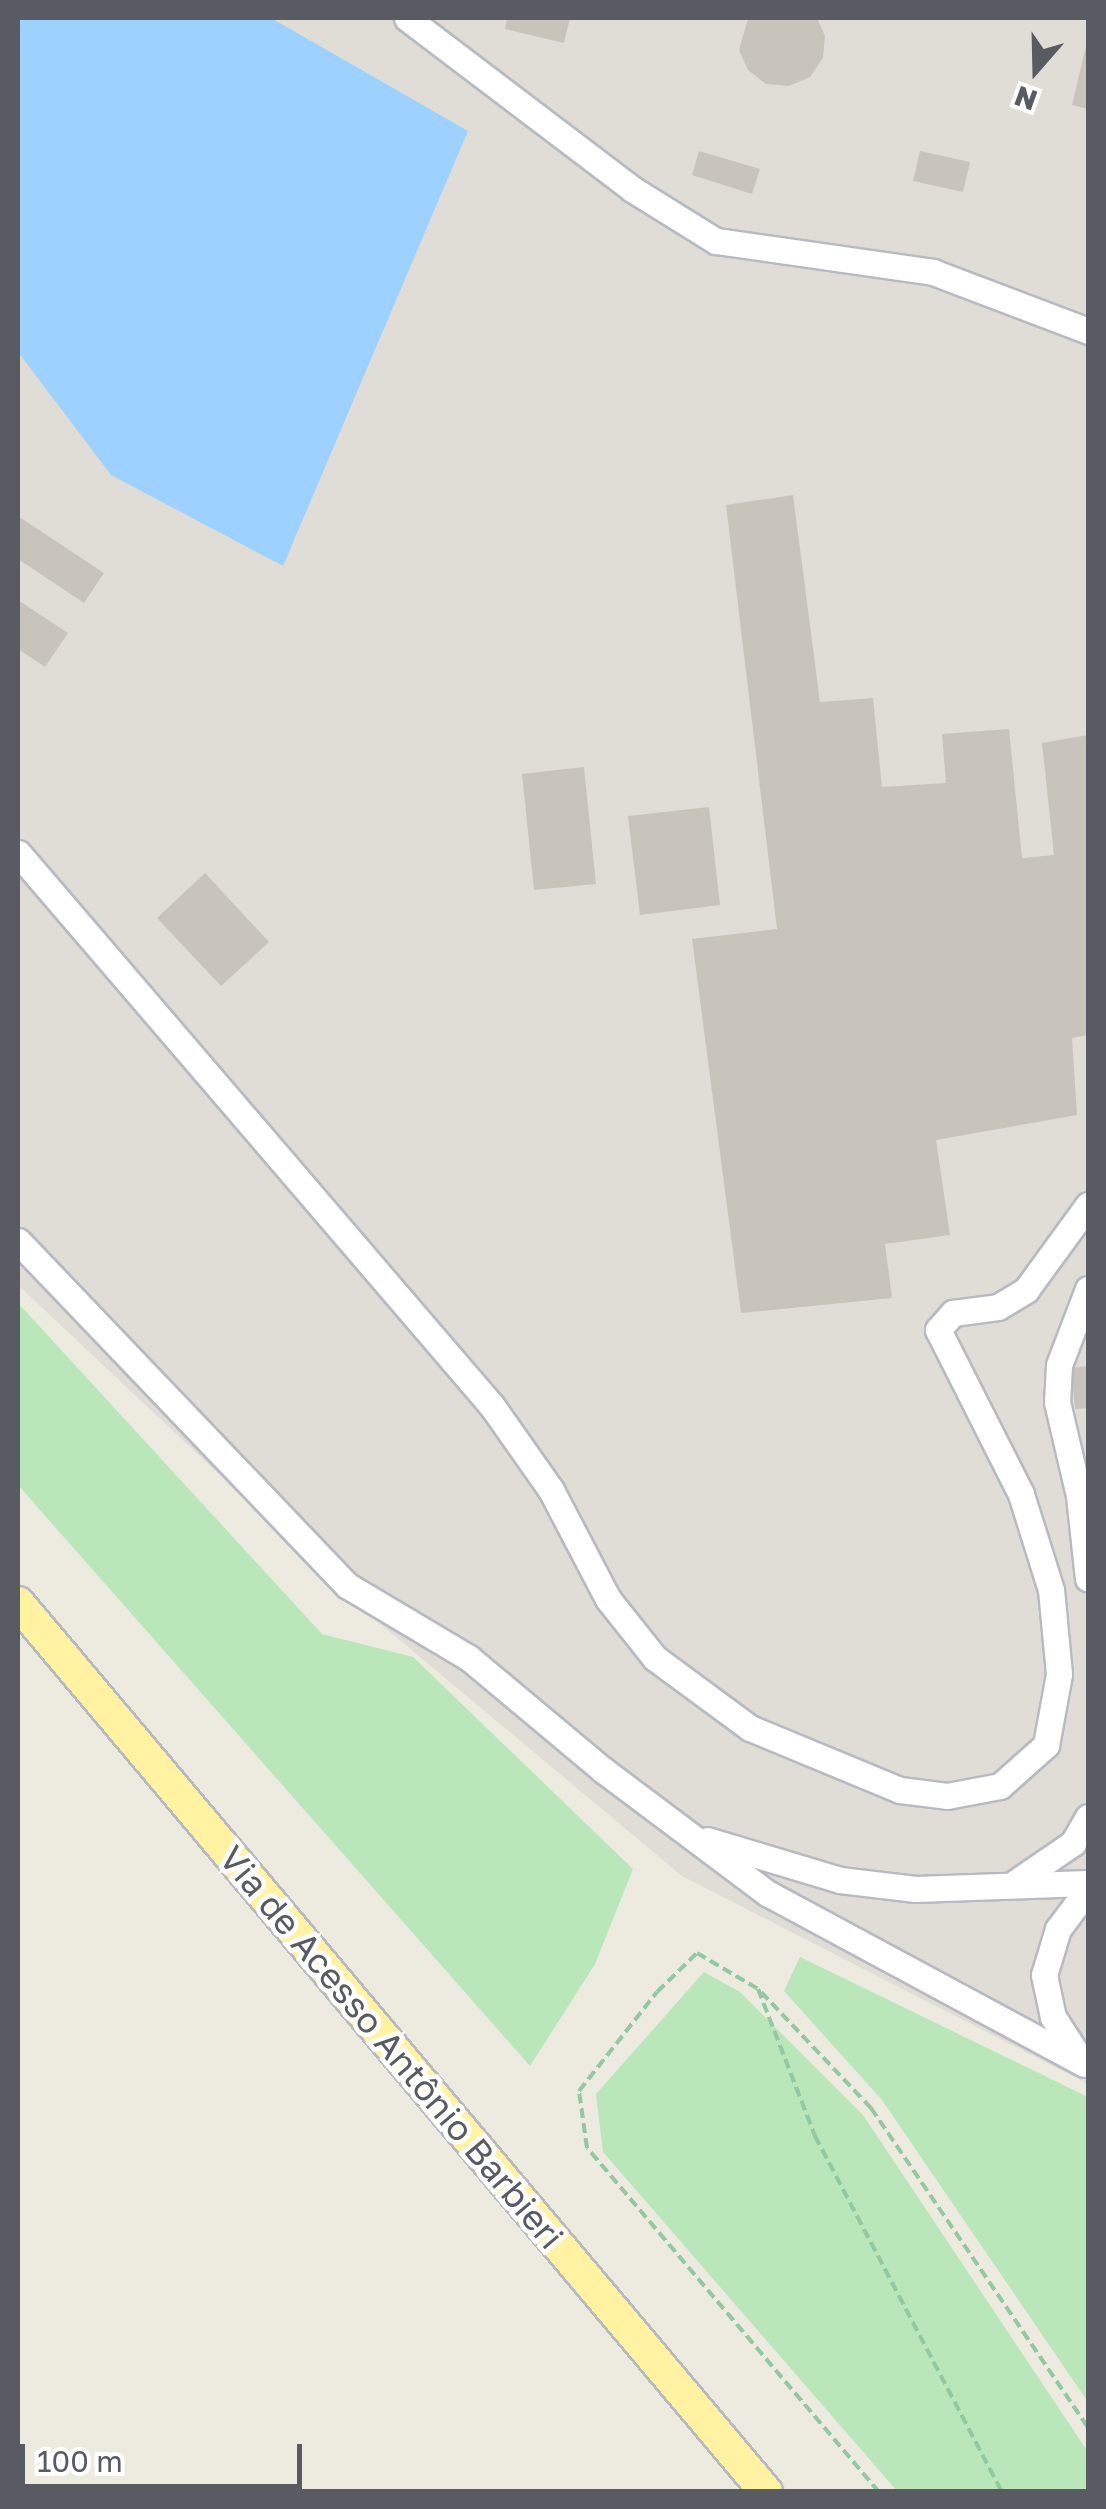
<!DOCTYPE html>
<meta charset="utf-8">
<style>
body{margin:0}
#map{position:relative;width:1106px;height:2509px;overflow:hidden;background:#edeadf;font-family:"Golos Text",sans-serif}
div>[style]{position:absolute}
.industrial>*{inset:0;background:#e0ddd7}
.green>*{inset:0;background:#b9e7ba}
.water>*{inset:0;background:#9dd1ff}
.building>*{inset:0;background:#c8c4bc}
.path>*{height:4px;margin-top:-2px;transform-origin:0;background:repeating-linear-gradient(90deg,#92c8a2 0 10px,transparent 0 15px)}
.roads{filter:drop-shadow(2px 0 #b7bac0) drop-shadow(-2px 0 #b7bac0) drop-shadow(0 2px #b7bac0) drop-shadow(0 -2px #b7bac0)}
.minor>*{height:25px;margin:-12.5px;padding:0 12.5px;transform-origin:12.5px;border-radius:12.5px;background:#fff}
.major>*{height:32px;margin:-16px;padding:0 16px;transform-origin:16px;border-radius:16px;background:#fff3a2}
span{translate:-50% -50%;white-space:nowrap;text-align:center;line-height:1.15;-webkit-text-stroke:9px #fff;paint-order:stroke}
.street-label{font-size:35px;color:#585c62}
.frame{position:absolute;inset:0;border:20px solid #585c62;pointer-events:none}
.north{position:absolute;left:986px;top:20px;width:100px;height:100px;-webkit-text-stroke:8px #fff;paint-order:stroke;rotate:200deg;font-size:28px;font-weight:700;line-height:40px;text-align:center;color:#585c62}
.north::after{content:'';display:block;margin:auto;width:35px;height:45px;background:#585c62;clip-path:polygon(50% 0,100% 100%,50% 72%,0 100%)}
.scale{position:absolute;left:20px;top:2444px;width:282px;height:45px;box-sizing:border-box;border:5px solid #585c62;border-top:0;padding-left:12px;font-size:30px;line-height:35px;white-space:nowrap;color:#585c62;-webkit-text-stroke:8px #fff;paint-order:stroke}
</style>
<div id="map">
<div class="industrial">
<div style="clip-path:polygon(18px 18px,1088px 18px,1088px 2084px,682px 1876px,359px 1606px,18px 1285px)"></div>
</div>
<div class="green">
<div style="clip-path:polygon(18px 1303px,322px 1634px,413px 1657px,633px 1869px,595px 1964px,530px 2066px,18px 1485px)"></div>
<div style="clip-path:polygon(800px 1957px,1088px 2097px,1088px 2402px,882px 2100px,784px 1991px)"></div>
<div style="clip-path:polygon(704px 1972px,740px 1992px,863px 2115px,1088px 2452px,1088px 2491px,897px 2491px,603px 2152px,596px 2094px)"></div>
</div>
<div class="water">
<div style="clip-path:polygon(18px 18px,271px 18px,468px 131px,283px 566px,111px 475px,18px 352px)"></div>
</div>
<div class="building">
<div style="clip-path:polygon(507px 18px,570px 18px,564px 43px,505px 29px)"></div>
<div style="clip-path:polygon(748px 18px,817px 18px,825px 36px,823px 58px,810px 77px,789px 86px,766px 84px,748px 70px,739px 50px)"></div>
<div style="clip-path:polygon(1087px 42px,1088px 43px,1088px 109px,1072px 105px)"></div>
<div style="clip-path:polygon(699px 151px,760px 169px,752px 194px,692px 175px)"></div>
<div style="clip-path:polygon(920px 151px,970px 162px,963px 192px,913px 181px)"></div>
<div style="clip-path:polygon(793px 495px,820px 702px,873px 698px,882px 787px,946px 783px,942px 734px,1009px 729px,1022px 858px,1054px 855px,1042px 743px,1088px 735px,1088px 1035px,1072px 1038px,1077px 1115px,936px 1140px,950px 1235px,885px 1244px,892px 1298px,741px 1313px,692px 939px,777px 929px,726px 505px)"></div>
<div style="clip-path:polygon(18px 516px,104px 573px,84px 603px,18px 559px)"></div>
<div style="clip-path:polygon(18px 600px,68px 633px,45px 667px,18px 649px)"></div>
<div style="clip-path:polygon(584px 767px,596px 884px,534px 890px,522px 774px)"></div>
<div style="clip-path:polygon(709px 807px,720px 905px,640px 915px,628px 816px)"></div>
<div style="clip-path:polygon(205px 873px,269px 942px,221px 986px,157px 918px)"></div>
<div style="clip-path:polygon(1088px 1366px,1088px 1408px,1075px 1409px,1071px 1368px)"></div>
</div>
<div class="path">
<div style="left:761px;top:1992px;width:160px;rotate:46.5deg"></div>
<div style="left:871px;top:2108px;width:386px;rotate:55.8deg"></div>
<div style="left:879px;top:2492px;width:451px;rotate:-130.3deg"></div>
<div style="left:587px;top:2148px;width:58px;rotate:-98deg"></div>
<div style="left:579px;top:2091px;width:126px;rotate:-51.8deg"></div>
<div style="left:657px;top:1992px;width:56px;rotate:-44.3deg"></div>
<div style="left:697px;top:1953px;width:71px;rotate:30.5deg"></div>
<div style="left:758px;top:1989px;width:158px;rotate:68.8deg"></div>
<div style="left:815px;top:2136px;width:402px;rotate:62.3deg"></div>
</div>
<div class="roads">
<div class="minor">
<div style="left:407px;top:18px;width:283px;rotate:37.2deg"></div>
<div style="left:632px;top:189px;width:99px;rotate:31.8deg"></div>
<div style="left:716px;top:241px;width:219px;rotate:8.1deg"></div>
<div style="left:933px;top:272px;width:166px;rotate:20.8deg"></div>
<div style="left:18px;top:853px;width:728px;rotate:49.4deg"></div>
<div style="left:492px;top:1406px;width:103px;rotate:54.9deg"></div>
<div style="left:551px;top:1490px;width:123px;rotate:62.4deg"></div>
<div style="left:608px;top:1599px;width:75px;rotate:51.5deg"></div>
<div style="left:655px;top:1658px;width:118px;rotate:36.4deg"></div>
<div style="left:750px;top:1728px;width:162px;rotate:22.5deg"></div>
<div style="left:900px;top:1790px;width:47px;rotate:7.3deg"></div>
<div style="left:947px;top:1796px;width:54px;rotate:-10.7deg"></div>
<div style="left:1000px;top:1786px;width:62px;rotate:-41.7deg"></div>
<div style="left:1046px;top:1745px;width:72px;rotate:-79.6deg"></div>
<div style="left:1059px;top:1674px;width:84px;rotate:-95.4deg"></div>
<div style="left:1051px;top:1590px;width:101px;rotate:-107.4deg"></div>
<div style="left:1021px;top:1494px;width:184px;rotate:-116.8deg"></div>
<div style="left:938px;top:1330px;width:23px;rotate:-49deg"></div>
<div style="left:953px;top:1313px;width:45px;rotate:-7.6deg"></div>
<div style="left:998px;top:1307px;width:33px;rotate:-31deg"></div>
<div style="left:1026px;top:1290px;width:105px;rotate:-53.9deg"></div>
<div style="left:18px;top:1241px;width:477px;rotate:46.3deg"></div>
<div style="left:348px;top:1586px;width:141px;rotate:30.8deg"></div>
<div style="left:469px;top:1658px;width:175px;rotate:39.9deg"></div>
<div style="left:603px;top:1770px;width:205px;rotate:36.9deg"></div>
<div style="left:767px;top:1893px;width:360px;rotate:28.3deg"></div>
<div style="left:1088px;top:1289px;width:81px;rotate:110.9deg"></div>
<div style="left:1059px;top:1365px;width:37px;rotate:93deg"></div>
<div style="left:1057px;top:1402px;width:97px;rotate:76.8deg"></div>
<div style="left:1079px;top:1496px;width:83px;rotate:83.8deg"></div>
<div style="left:707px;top:1840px;width:139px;rotate:16.7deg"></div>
<div style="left:840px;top:1880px;width:76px;rotate:6.8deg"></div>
<div style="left:915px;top:1889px;width:173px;rotate:-2deg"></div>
<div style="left:1016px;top:1882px;width:69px;rotate:-34.4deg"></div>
<div style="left:1073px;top:1843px;width:30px;rotate:-60deg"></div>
<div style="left:1082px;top:2062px;width:54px;rotate:-122.8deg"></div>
<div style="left:1053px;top:2017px;width:43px;rotate:-102.1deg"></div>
<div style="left:1044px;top:1975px;width:48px;rotate:-73.1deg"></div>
<div style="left:1058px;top:1929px;width:50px;rotate:-53.1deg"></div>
</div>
<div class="major">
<div style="left:18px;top:1603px;width:1162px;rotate:49.92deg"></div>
</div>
</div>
<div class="street-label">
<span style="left:392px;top:2047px;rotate:50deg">Via de Acesso Antônio Barbieri</span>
</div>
<div class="frame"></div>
<div class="north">N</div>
<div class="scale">100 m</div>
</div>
